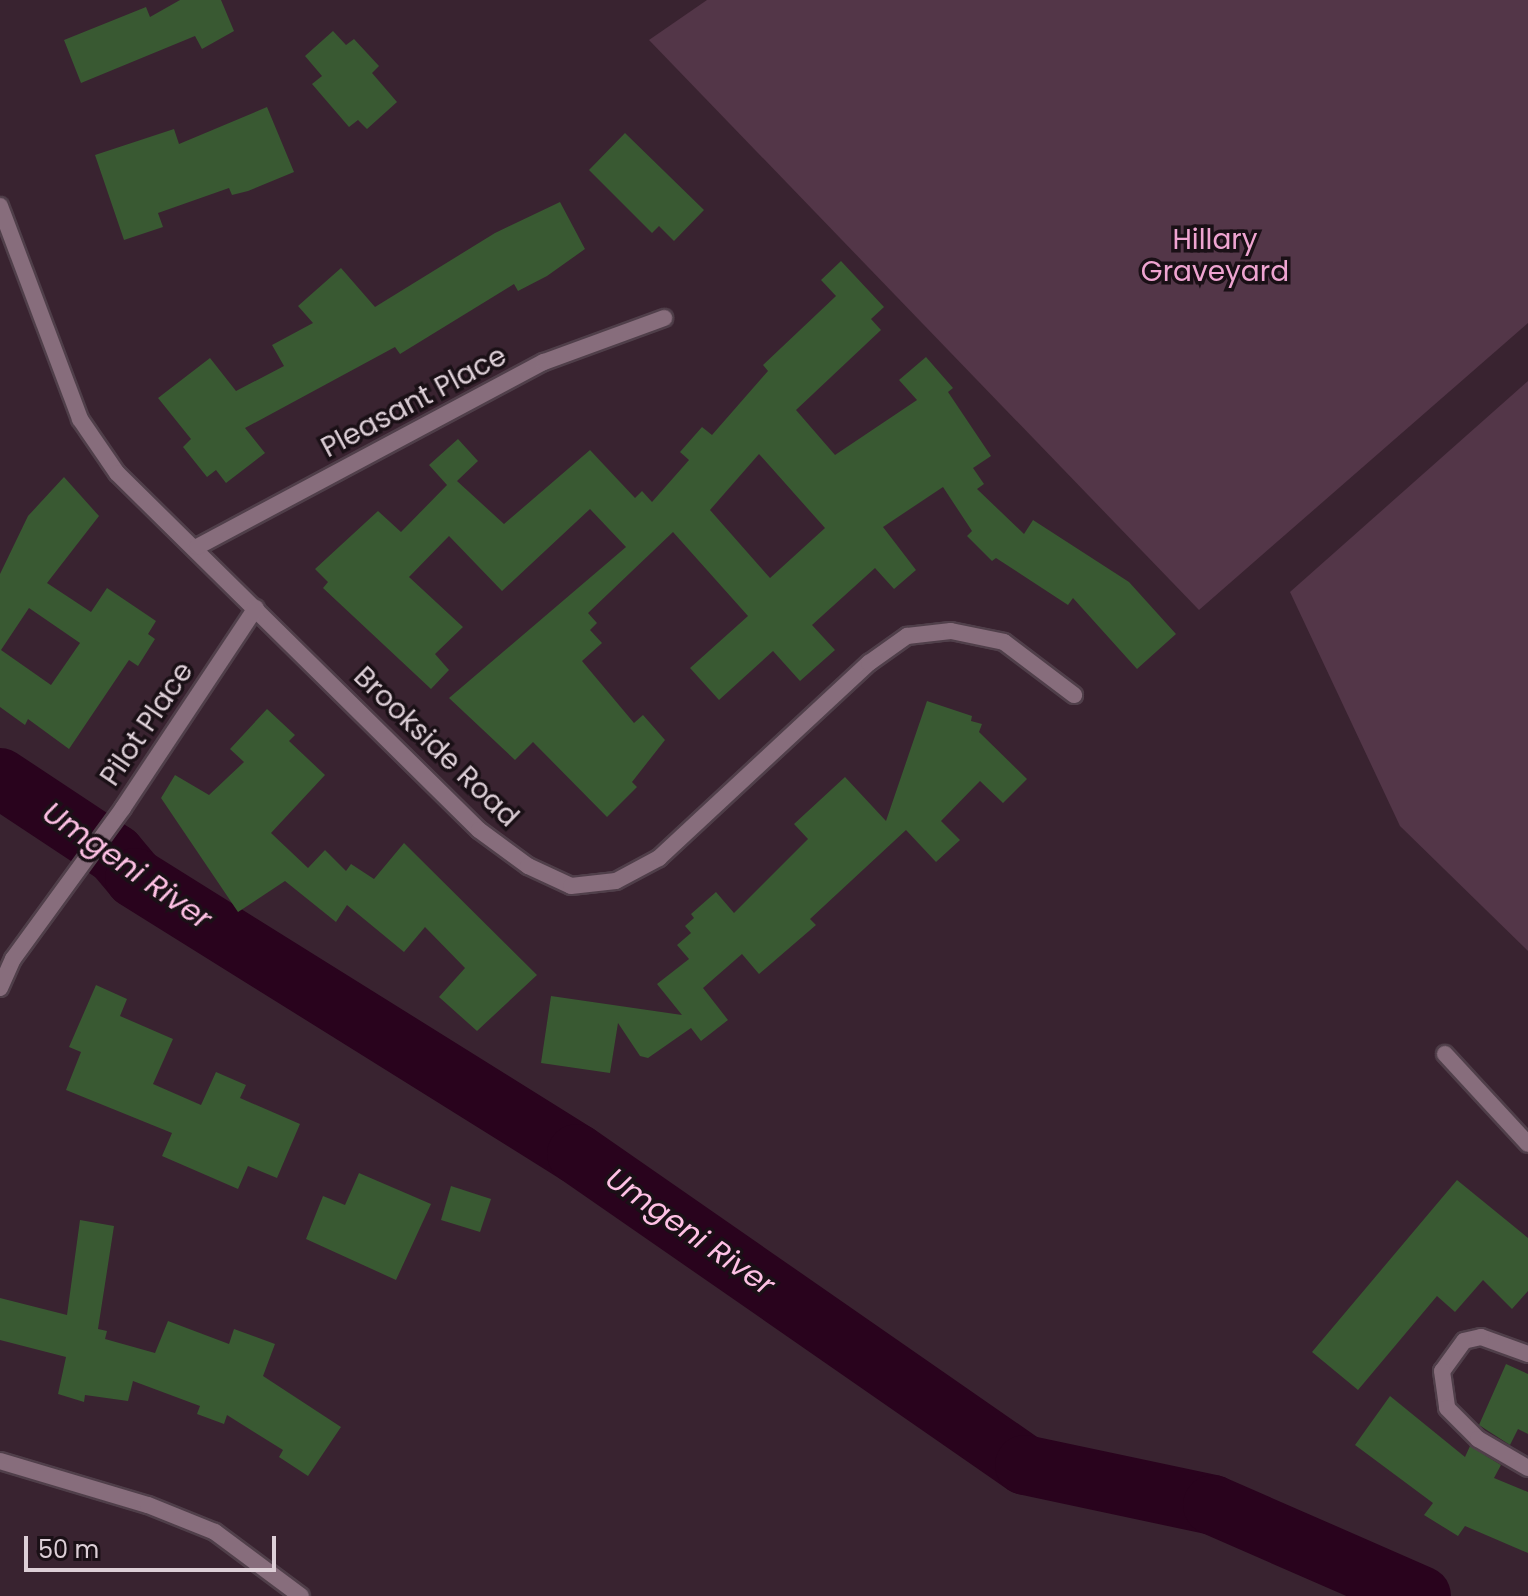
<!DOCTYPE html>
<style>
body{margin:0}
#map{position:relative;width:1528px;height:1596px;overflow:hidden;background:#392330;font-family:Poppins,sans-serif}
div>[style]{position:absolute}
.green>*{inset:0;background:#533648}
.river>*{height:60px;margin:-30px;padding:0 30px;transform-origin:30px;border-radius:30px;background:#29031d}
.building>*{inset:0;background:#395932}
.roads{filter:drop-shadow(2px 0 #503f4a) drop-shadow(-2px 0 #503f4a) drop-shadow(0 2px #503f4a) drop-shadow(0 -2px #503f4a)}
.street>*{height:16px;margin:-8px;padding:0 8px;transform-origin:8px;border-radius:8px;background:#876d7c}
span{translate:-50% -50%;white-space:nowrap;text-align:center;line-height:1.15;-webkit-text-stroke:7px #1a1016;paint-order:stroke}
.park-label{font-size:28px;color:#efa4d1}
.street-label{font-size:28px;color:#ddcfd7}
.water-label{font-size:30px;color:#fec0e4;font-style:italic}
.scale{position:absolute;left:24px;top:1536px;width:252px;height:36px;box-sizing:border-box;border:4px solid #ddcfd7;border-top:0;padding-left:10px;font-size:24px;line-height:28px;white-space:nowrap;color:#ddcfd7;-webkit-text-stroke:6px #1a1016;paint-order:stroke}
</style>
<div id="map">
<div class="green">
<div style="clip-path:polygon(707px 0,1528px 0,1528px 323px,1199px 610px,649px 40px)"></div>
<div style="clip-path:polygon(1528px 381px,1528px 951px,1400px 826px,1290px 592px)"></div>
</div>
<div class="river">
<div style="left:0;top:778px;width:138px;rotate:33.5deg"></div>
<div style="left:115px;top:854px;width:31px;rotate:50deg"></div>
<div style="left:135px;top:878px;width:521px;rotate:31.98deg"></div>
<div style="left:577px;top:1154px;width:545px;rotate:34.77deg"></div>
<div style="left:1025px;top:1465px;width:192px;rotate:12deg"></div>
<div style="left:1213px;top:1505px;width:227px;rotate:23.6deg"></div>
</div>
<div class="building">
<div style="clip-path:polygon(180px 0,221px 0,234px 31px,202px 49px,195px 36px,81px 83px,64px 40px,146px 7px,150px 17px)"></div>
<div style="clip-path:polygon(333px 31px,346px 45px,354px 39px,379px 66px,372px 73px,397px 102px,367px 129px,358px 120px,349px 127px,312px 84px,322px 76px,305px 56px)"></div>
<div style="clip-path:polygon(267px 107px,294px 172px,248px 191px,232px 195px,229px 188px,158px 213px,163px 227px,124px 240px,95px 155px,174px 129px,179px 144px)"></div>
<div style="clip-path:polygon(625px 133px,704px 210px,674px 241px,659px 226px,652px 233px,589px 170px)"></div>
<div style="clip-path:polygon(560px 202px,585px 249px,547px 276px,518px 291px,514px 284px,400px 354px,395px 347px,245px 428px,265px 453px,226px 483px,216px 470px,207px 477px,183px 447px,191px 439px,158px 398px,210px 358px,236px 391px,284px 366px,272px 345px,313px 323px,298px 306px,341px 268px,375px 307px,495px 233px)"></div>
<div style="clip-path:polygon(evenodd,841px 261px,884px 307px,871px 319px,881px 330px,796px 410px,835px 455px,917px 400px,899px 380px,926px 357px,953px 388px,948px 392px,991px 456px,973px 468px,984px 484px,977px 489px,1024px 534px,1033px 520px,1129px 582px,1176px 634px,1137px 669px,1073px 598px,1068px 605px,996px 558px,992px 561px,967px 536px,972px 531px,943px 487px,883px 527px,916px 570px,894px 589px,875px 568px,812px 625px,835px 650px,800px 681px,773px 651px,719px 700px,690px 668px,748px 616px,673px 532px,588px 613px,597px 623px,590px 630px,602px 643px,582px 661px,634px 723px,643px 715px,665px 740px,632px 782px,637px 787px,607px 817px,533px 742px,515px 760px,449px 698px,626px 547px,590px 509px,502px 591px,449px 536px,409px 577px,463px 627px,435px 654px,449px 670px,431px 689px,323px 588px,328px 582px,315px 569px,378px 511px,401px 532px,447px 485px,429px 465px,458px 439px,478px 461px,457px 481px,504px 524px,590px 450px,635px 498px,642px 491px,652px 502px,689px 460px,680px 452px,702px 427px,712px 435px,768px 371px,763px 365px,836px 296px,821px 280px,841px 261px,759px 454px,825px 528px,770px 578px,710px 510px,759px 454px)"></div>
<div style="clip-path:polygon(evenodd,64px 477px,99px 516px,47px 583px,91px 612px,107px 588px,156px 621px,148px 634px,155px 639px,138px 666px,129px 660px,69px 749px,28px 719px,25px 725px,0 707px,0 574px,28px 516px,64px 477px,29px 608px,80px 643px,51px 685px,1px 650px,29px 608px)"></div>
<div style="clip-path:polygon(927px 701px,972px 716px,971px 721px,982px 724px,979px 732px,1027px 779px,1003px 803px,980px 781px,941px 821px,960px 840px,936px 862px,906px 830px,810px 919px,816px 925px,759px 974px,742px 954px,703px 988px,728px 1020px,701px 1041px,691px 1028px,648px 1058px,640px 1056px,618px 1023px,610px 1073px,541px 1063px,551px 996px,682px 1015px,657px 984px,689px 959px,677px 945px,691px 933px,685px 926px,694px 918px,691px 914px,716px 892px,734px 913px,808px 839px,794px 824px,845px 777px,886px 821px)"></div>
<div style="clip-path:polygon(267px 709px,295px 735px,289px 741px,325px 775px,271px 833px,308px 868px,325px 850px,346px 871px,351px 864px,374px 879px,404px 843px,537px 975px,477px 1031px,439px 997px,465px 968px,425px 927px,404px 952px,347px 905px,336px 922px,285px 881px,238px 912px,161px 798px,175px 775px,209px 795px,244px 762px,230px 749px)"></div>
<div style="clip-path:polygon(96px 985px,127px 999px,120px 1016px,173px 1039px,153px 1084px,201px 1105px,216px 1072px,246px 1085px,240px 1098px,300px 1124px,277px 1178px,248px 1166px,238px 1189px,162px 1156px,172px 1133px,66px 1090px,81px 1052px,69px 1047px)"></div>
<div style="clip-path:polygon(359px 1173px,431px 1204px,396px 1280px,306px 1239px,323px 1196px,345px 1205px)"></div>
<div style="clip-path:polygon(1457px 1180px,1528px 1238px,1528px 1291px,1512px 1309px,1483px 1280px,1455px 1312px,1437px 1296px,1358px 1390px,1312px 1352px)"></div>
<div style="clip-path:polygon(451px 1186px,491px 1199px,480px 1232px,441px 1220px)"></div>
<div style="clip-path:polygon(80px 1220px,114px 1226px,98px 1329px,107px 1331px,105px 1339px,155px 1353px,168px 1321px,229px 1344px,234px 1329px,275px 1344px,263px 1376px,341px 1427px,308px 1476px,279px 1457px,283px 1450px,227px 1415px,224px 1424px,197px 1414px,200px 1406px,133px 1381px,128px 1401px,85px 1395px,84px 1402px,58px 1394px,66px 1357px,0 1340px,0 1298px,67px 1315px)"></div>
<div style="clip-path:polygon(1506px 1364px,1528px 1374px,1528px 1434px,1518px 1429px,1510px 1445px,1479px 1425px)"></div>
<div style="clip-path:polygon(1390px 1396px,1465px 1457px,1470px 1446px,1501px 1465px,1494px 1478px,1528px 1492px,1528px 1553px,1465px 1526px,1458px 1536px,1424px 1515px,1433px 1503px,1355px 1445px)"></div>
</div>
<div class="roads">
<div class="street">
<div style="left:0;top:206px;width:228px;rotate:69.4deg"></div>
<div style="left:80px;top:419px;width:65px;rotate:55.6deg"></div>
<div style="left:117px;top:473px;width:508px;rotate:44.6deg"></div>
<div style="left:479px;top:830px;width:61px;rotate:36.3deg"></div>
<div style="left:528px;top:866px;width:47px;rotate:24.9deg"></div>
<div style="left:571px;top:886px;width:45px;rotate:-6.3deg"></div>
<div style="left:616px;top:881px;width:49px;rotate:-28.1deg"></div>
<div style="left:659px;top:858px;width:287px;rotate:-42.9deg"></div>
<div style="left:869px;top:663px;width:47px;rotate:-35.4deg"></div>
<div style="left:907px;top:636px;width:44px;rotate:-6.5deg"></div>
<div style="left:951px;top:631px;width:54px;rotate:11.7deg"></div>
<div style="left:1004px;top:642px;width:88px;rotate:37.1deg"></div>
<div style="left:197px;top:547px;width:393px;rotate:-28.1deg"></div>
<div style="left:544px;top:362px;width:128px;rotate:-20.1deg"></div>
<div style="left:0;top:988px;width:32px;rotate:-66deg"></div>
<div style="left:13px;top:959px;width:187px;rotate:-53.9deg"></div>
<div style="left:123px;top:808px;width:240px;rotate:-56.4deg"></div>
<div style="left:1445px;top:1054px;width:122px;rotate:47.3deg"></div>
<div style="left:1528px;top:1354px;width:50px;rotate:-160.1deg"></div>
<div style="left:1481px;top:1337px;width:17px;rotate:167deg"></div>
<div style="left:1464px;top:1341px;width:37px;rotate:126deg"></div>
<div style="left:1442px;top:1371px;width:37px;rotate:82deg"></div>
<div style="left:1447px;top:1408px;width:44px;rotate:45deg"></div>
<div style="left:1478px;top:1439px;width:58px;rotate:30.1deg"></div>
<div style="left:0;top:1461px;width:154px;rotate:16.6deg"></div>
<div style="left:148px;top:1505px;width:72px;rotate:21.9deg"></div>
<div style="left:215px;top:1532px;width:107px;rotate:36.7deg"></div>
</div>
</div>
<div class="park-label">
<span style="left:1215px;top:256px">Hillary<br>Graveyard</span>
</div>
<div class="street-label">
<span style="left:414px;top:402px;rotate:-28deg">Pleasant Place</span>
<span style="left:147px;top:724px;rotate:-56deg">Pilot Place</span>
<span style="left:436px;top:747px;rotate:44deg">Brookside Road</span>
</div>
<div class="water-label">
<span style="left:127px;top:866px;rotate:35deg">Umgeni River</span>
<span style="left:690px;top:1232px;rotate:35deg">Umgeni River</span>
</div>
<div class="scale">50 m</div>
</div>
